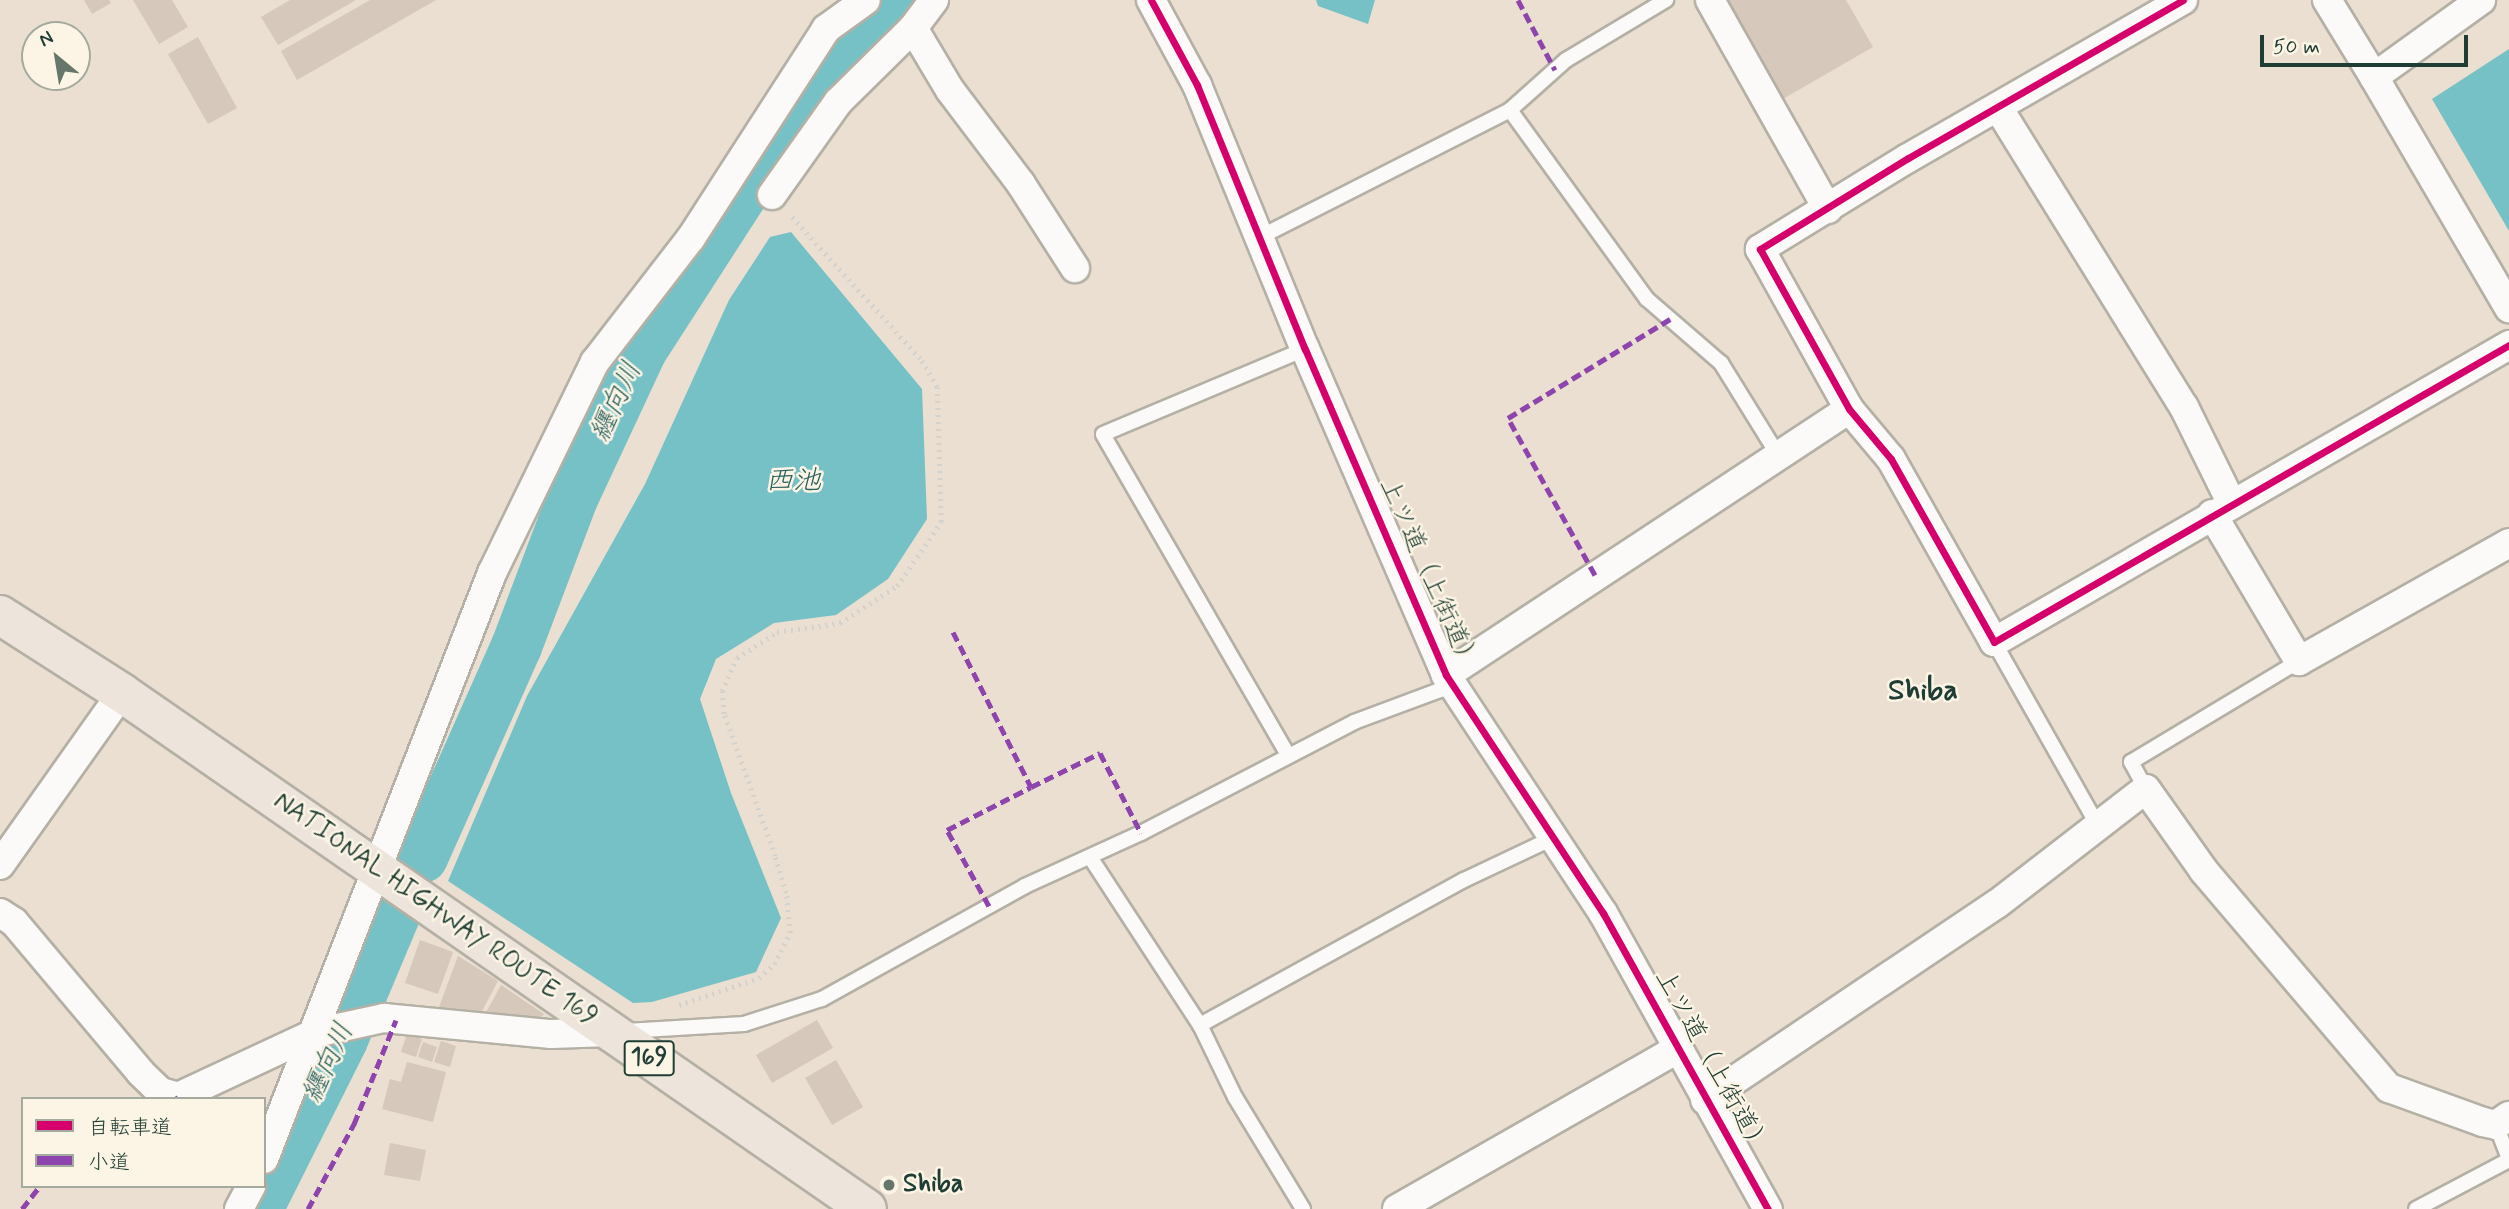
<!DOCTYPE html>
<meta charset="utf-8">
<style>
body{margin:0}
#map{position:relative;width:2509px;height:1209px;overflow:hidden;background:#eadfd0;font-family:Mynerve,"Klee One",sans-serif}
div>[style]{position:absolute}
.water>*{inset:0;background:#76c1c5}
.river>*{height:51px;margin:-25.5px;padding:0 25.5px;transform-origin:25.5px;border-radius:25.5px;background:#76c1c5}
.building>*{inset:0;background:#d6c8ba}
.path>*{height:4.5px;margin-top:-2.25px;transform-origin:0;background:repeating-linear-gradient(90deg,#d3d2cd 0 2px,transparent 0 7px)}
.roads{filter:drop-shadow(2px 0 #b4b0a5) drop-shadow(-2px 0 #b4b0a5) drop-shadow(0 2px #b4b0a5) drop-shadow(0 -2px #b4b0a5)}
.service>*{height:14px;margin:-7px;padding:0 7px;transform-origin:7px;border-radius:7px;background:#fcfaf8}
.minor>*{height:28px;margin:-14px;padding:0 14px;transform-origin:14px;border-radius:14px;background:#fcfaf8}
.trunk>*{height:38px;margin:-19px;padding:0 19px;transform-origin:19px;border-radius:19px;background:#ede5dc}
.quiet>*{height:5px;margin-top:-2.5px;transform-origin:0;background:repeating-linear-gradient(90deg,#8e44ad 0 10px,transparent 0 15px)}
.cycleway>*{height:7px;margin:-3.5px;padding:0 3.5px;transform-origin:3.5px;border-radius:3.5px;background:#d6006c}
.dots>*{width:19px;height:19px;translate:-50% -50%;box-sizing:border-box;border:4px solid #fcf5e5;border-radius:50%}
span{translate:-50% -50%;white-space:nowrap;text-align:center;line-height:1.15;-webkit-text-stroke:5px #fcf5e5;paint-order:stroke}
.shield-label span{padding:2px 5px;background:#fcf5e5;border:2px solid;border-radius:5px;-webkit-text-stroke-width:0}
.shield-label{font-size:24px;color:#1f3d34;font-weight:700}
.street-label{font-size:26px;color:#1f3d34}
.poi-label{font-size:26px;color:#1f3d34;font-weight:700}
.left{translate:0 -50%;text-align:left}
.water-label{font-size:28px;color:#2a615e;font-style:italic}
.quarter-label{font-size:30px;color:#1f3d34;font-weight:700}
.legend{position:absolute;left:21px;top:1097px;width:245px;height:91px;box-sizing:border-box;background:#fcf5e5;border:2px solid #a4ab9e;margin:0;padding:9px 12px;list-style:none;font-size:21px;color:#1f3d34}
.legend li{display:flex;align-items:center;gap:14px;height:35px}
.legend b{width:35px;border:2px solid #a4ab9e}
.north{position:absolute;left:21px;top:21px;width:70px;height:70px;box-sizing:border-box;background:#fcf5e5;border:2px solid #a4ab9e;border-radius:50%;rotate:330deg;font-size:19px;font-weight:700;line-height:28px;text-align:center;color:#1f3d34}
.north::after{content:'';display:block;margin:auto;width:24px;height:32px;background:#66766b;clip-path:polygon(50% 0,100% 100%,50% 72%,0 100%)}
.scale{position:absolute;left:2260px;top:35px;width:208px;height:32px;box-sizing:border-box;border:4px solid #1f3d34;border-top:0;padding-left:9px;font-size:21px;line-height:24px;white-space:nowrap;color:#1f3d34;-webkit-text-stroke:5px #fcf5e5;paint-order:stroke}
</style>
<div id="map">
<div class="water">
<div style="clip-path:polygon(1316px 0,1375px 0,1368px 24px,1318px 6px)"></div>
<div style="clip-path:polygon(2509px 49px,2509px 231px,2432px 99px)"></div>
<div style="clip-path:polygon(791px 232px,922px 389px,927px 519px,888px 579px,836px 615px,774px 623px,716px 659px,700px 699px,731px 793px,781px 918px,756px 972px,652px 1002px,633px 1003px,448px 881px,527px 696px,645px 484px,729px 300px,770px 237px)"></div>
</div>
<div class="river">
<div style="left:422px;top:857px;width:231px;rotate:-66deg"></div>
<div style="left:516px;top:646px;width:158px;rotate:-69.3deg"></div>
<div style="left:572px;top:498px;width:163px;rotate:-65deg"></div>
<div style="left:641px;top:350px;width:231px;rotate:-57.2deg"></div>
<div style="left:766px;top:156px;width:141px;rotate:-50.2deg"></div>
<div style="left:856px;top:48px;width:68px;rotate:-45deg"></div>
<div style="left:257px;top:1209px;width:190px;rotate:-63.4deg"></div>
<div style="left:342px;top:1039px;width:134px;rotate:-67.2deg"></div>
</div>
<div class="building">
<div style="clip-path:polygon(84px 0,109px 0,111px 3px,92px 14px)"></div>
<div style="clip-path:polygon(133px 0,172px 0,188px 27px,159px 44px)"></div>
<div style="clip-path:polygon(290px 0,356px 0,278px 45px,261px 17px)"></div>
<div style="clip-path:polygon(370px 0,436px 0,297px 80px,281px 51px)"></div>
<div style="clip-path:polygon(1723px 0,1846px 0,1873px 47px,1781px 100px)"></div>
<div style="clip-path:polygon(198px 37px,237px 108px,208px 124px,168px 54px)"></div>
<div style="clip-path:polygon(420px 940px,453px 952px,438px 994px,405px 983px)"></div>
<div style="clip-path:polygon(458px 956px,498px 981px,481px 1013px,439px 1007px)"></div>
<div style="clip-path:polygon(501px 985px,544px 1014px,537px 1023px,483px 1018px)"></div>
<div style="clip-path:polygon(817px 1020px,833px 1048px,772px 1083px,756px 1055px)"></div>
<div style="clip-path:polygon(407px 1034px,422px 1039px,416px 1057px,401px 1052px)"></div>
<div style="clip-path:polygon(441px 1041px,456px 1046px,450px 1067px,434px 1062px)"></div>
<div style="clip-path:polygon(423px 1042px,437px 1047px,432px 1062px,418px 1057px)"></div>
<div style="clip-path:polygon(836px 1060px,863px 1107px,832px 1125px,805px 1078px)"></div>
<div style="clip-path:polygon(407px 1062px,446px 1072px,433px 1122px,382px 1109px,390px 1079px,401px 1082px)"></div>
<div style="clip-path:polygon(390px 1143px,426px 1150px,420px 1181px,384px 1175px)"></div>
</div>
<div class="path">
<div style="left:679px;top:1005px;width:84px;rotate:-18.6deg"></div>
<div style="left:759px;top:978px;width:21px;rotate:-43deg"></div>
<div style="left:774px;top:964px;width:35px;rotate:-63deg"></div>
<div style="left:790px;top:933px;width:40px;rotate:-95.7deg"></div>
<div style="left:786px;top:893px;width:39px;rotate:-107deg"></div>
<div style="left:775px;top:856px;width:151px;rotate:-109.8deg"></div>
<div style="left:724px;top:714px;width:23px;rotate:-95deg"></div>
<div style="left:722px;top:691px;width:36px;rotate:-66deg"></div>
<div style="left:737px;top:658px;width:48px;rotate:-33deg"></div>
<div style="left:777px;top:632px;width:64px;rotate:-8.1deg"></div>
<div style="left:840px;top:623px;width:68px;rotate:-33deg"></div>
<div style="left:897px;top:586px;width:78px;rotate:-55.5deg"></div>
<div style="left:941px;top:522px;width:135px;rotate:-91.7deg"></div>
<div style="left:937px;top:387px;width:33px;rotate:-121deg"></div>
<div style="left:920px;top:359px;width:194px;rotate:-132.1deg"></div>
</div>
<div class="roads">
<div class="service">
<div style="left:1510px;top:110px;width:233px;rotate:54.1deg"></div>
<div style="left:1647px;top:299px;width:98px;rotate:40.9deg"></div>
<div style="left:1721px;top:363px;width:108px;rotate:58.2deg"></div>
<div style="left:1258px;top:238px;width:283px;rotate:-26.9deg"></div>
<div style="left:1510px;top:110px;width:75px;rotate:-41.8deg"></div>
<div style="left:1566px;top:60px;width:117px;rotate:-31deg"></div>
<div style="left:1994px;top:642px;width:211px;rotate:60.5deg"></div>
<div style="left:1288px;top:755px;width:370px;rotate:-120deg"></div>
<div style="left:1103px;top:434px;width:219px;rotate:-22.8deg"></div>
<div style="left:2146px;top:789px;width:31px;rotate:-119deg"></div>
<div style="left:2131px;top:762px;width:196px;rotate:-31deg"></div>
<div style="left:1090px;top:857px;width:201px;rotate:56.8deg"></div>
<div style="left:1200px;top:1025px;width:80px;rotate:64.1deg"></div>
<div style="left:1235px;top:1097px;width:131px;rotate:58.7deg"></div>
<div style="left:1200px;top:1025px;width:301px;rotate:-28.8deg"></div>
<div style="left:1464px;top:880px;width:101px;rotate:-25.3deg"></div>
<div style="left:626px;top:1031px;width:118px;rotate:-3.4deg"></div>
<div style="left:744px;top:1024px;width:82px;rotate:-17.8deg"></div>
<div style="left:822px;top:999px;width:232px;rotate:-29.1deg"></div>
<div style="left:1025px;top:886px;width:128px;rotate:-24.6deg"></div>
<div style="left:1141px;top:833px;width:240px;rotate:-27.5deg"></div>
<div style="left:1354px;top:722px;width:92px;rotate:-20.4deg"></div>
<div style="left:1440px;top:690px;width:16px;rotate:-68deg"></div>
<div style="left:2496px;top:1125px;width:36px;rotate:69deg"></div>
<div style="left:2416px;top:1209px;width:105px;rotate:-27.8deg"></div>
</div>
<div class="minor">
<div style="left:1151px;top:0;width:97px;rotate:61.6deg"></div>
<div style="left:1197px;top:85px;width:285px;rotate:67.8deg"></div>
<div style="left:1305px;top:349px;width:355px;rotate:66.6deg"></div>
<div style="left:1446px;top:675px;width:285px;rotate:56.6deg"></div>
<div style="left:1603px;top:913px;width:339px;rotate:60.9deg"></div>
<div style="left:1710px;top:0;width:240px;rotate:60.6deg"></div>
<div style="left:2183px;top:0;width:317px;rotate:150.1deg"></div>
<div style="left:1908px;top:158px;width:174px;rotate:148.4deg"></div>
<div style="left:1760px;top:249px;width:183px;rotate:60.9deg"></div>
<div style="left:1849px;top:409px;width:65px;rotate:50deg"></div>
<div style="left:1891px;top:459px;width:210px;rotate:60.6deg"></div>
<div style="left:1994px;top:642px;width:595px;rotate:-29.97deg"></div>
<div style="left:2327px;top:0;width:90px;rotate:58.6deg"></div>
<div style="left:2374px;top:77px;width:132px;rotate:-35.7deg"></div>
<div style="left:913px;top:28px;width:72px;rotate:59.2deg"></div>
<div style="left:950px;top:90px;width:118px;rotate:52.9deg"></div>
<div style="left:1021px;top:184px;width:100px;rotate:57.3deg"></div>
<div style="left:2374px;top:77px;width:268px;rotate:59.7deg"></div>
<div style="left:1999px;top:109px;width:351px;rotate:58.2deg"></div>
<div style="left:2184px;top:407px;width:106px;rotate:63.7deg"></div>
<div style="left:772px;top:195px;width:114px;rotate:-54.6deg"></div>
<div style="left:838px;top:102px;width:105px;rotate:-44.6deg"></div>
<div style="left:913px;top:28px;width:35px;rotate:-53deg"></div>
<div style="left:2212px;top:514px;width:171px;rotate:59.4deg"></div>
<div style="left:2299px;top:661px;width:241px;rotate:-29.3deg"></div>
<div style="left:1446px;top:675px;width:483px;rotate:-33.4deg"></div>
<div style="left:0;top:865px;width:211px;rotate:-54.7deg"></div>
<div style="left:0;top:913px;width:17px;rotate:33deg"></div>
<div style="left:14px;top:922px;width:197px;rotate:49.9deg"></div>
<div style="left:141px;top:1073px;width:28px;rotate:44deg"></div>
<div style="left:161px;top:1092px;width:18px;rotate:16deg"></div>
<div style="left:178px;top:1097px;width:151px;rotate:-25deg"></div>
<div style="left:315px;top:1033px;width:71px;rotate:-12.3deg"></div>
<div style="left:384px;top:1018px;width:168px;rotate:5.5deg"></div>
<div style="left:551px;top:1034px;width:59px;rotate:-1.9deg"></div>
<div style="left:1705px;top:1100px;width:352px;rotate:-33.9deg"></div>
<div style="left:1997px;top:904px;width:188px;rotate:-37.7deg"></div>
<div style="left:2146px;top:789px;width:100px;rotate:54.7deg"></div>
<div style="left:2204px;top:871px;width:285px;rotate:49.6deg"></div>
<div style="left:2389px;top:1088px;width:100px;rotate:19.9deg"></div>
<div style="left:2483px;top:1122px;width:13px;rotate:13deg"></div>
<div style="left:2496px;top:1125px;width:16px;rotate:-35deg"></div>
<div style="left:264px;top:1159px;width:629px;rotate:-68.74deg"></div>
<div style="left:492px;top:573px;width:235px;rotate:-64deg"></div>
<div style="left:595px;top:362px;width:157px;rotate:-52.3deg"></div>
<div style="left:691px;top:238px;width:249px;rotate:-57.1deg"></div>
<div style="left:826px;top:29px;width:49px;rotate:-35.9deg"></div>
<div style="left:239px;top:1209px;width:26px;rotate:-62deg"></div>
<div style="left:1397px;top:1209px;width:322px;rotate:-29.7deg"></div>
</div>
<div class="trunk">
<div style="left:0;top:615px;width:145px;rotate:32.6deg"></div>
<div style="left:122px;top:693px;width:906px;rotate:34.71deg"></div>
</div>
</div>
<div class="quiet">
<div style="left:1518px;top:0;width:79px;rotate:62.1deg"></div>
<div style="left:1595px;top:575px;width:179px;rotate:-119deg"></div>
<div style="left:1508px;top:418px;width:190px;rotate:-31.4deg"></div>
<div style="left:953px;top:632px;width:174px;rotate:63.3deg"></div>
<div style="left:989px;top:906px;width:87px;rotate:-118.9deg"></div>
<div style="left:947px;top:830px;width:94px;rotate:-27.1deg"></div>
<div style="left:1031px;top:787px;width:77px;rotate:-26.2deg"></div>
<div style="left:1100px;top:753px;width:90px;rotate:62.9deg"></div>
<div style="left:176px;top:1099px;width:3px;rotate:-45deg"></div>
<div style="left:22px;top:1209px;width:29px;rotate:-52deg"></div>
<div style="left:308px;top:1209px;width:97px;rotate:-61.6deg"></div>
<div style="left:354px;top:1124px;width:112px;rotate:-68deg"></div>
</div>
<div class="cycleway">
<div style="left:1151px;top:0;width:97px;rotate:61.6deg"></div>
<div style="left:1197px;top:85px;width:285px;rotate:67.8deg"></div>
<div style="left:1305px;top:349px;width:355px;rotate:66.6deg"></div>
<div style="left:1446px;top:675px;width:285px;rotate:56.6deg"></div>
<div style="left:1603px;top:913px;width:339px;rotate:60.9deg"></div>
<div style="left:2183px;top:0;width:317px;rotate:150.1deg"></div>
<div style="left:1908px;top:158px;width:174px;rotate:148.4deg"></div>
<div style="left:1760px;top:249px;width:183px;rotate:60.9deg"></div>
<div style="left:1849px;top:409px;width:65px;rotate:50deg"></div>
<div style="left:1891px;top:459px;width:210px;rotate:60.6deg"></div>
<div style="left:1994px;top:642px;width:595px;rotate:-29.97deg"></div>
</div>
<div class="dots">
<div style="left:889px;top:1185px;background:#66766b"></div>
</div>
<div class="shield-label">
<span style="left:649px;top:1058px">169</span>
</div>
<div class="street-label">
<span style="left:1428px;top:575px;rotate:66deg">上ツ道（上街道）</span>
<span style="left:435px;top:910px;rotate:35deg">NATIONAL HIGHWAY ROUTE 169</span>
<span style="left:1711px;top:1063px;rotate:61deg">上ツ道（上街道）</span>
</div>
<div class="poi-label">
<span class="left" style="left:903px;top:1185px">Shiba</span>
</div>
<div class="water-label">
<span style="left:617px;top:402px;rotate:-65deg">纒向川</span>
<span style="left:793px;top:482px">西池</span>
<span style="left:329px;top:1063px;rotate:-65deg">纒向川</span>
</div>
<div class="quarter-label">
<span style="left:1923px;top:691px">Shiba</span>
</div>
<ul class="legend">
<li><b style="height:9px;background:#d6006c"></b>自転車道</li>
<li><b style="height:9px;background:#8e44ad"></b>小道</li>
</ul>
<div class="north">N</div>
<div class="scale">50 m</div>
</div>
